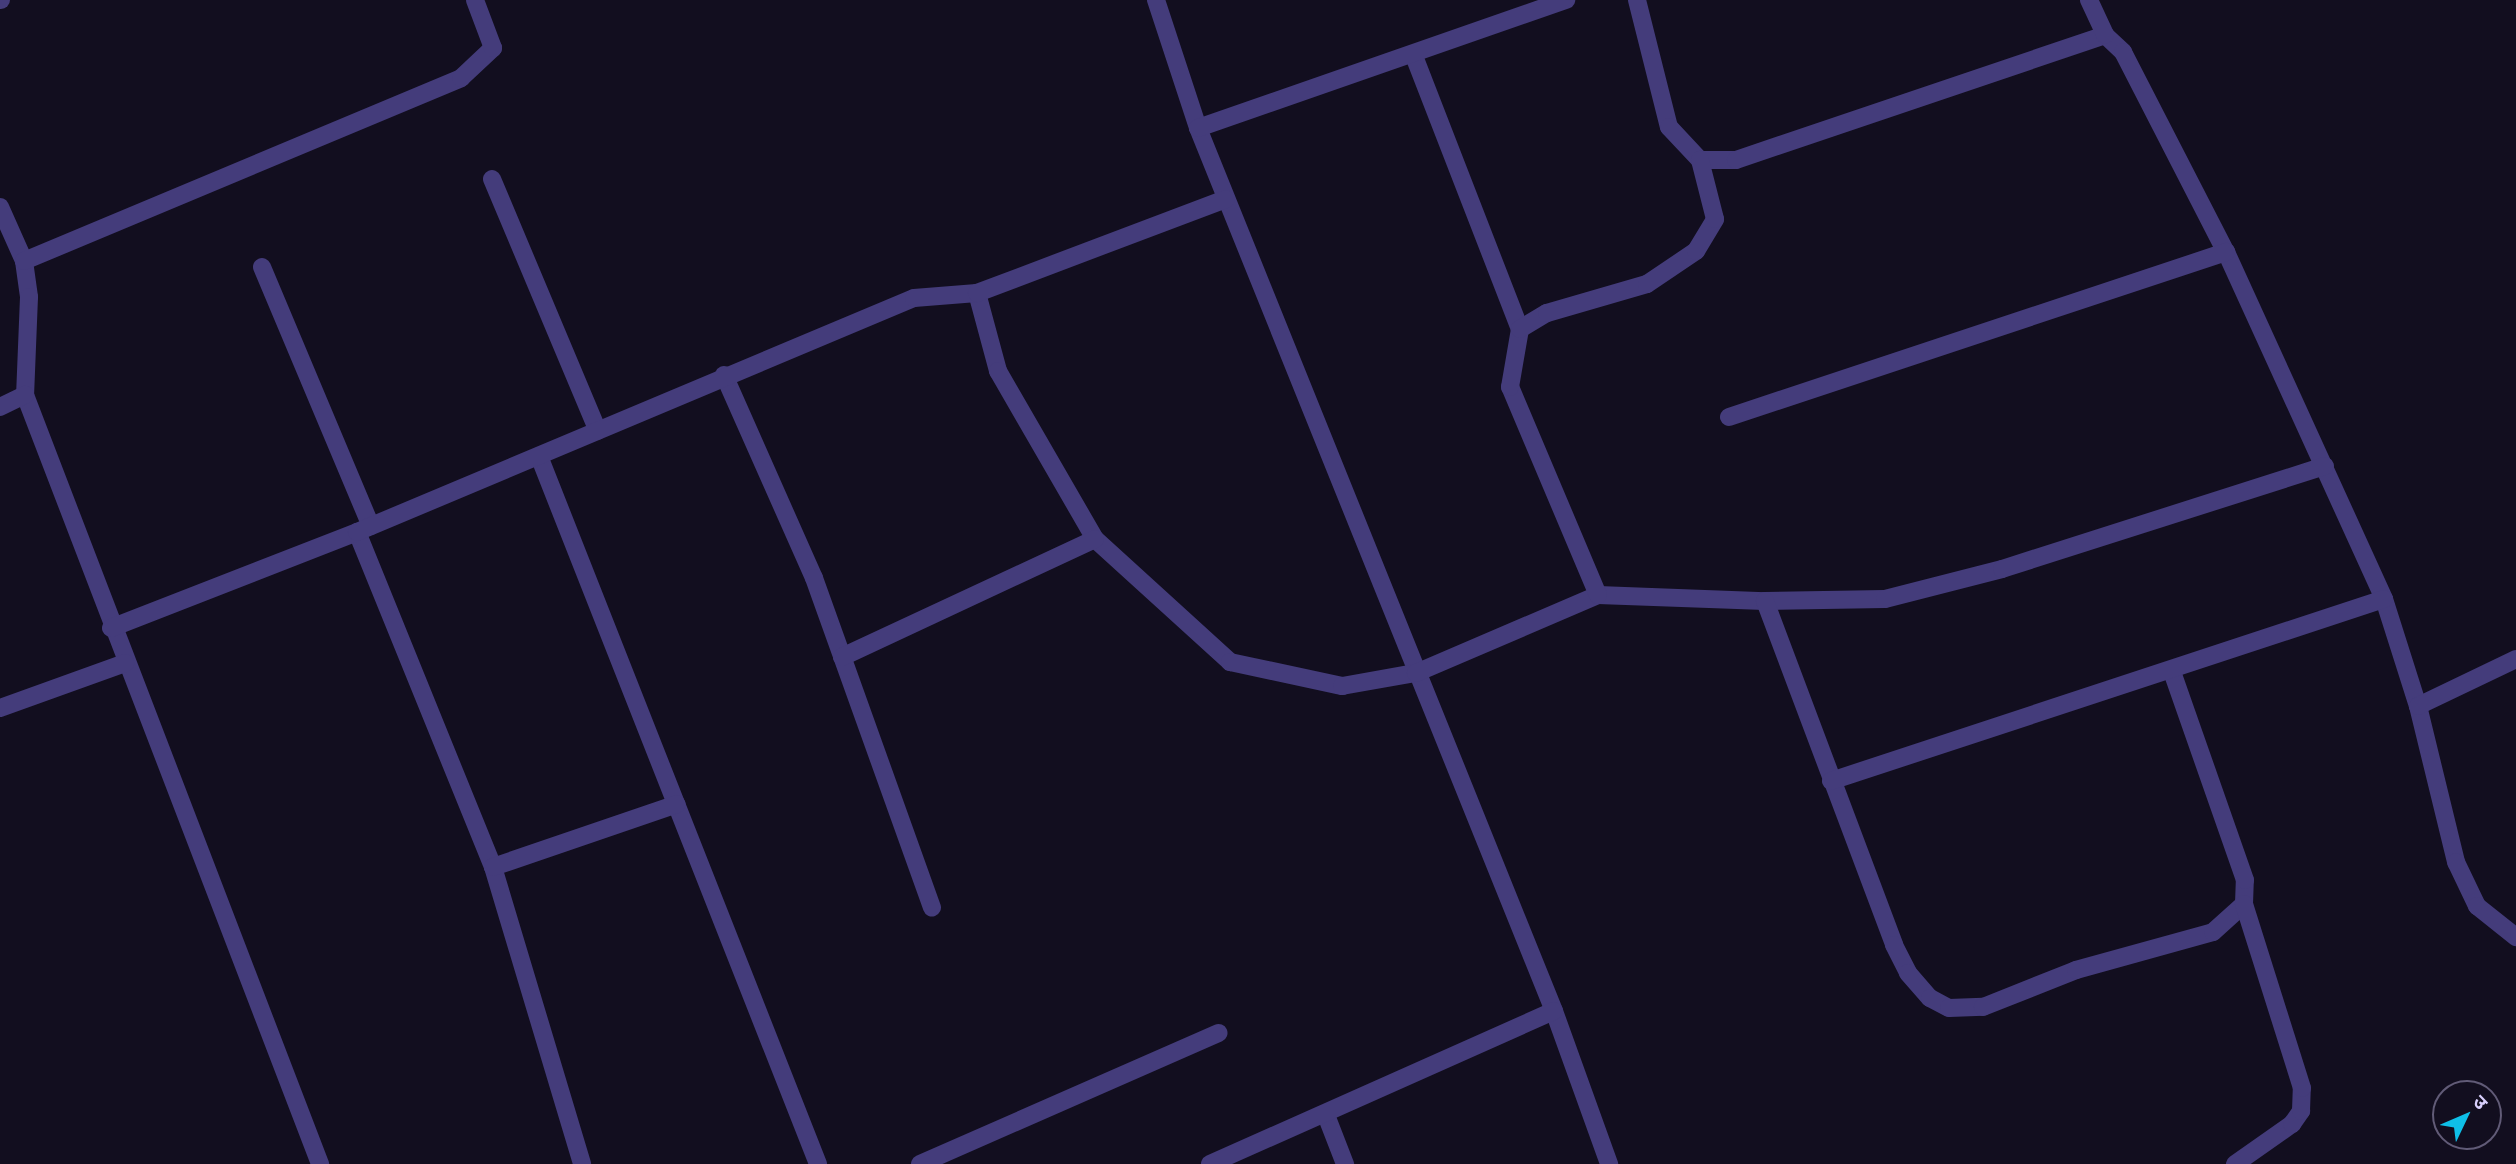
<!DOCTYPE html>
<meta charset="utf-8">
<style>
body{margin:0}
#map{position:relative;width:2516px;height:1164px;overflow:hidden;background:#120e1f;font-family:Barlow,"Noto Sans Devanagari",sans-serif}
div>[style]{position:absolute}
.minor>*{height:18px;margin:-9px;padding:0 9px;transform-origin:9px;border-radius:9px;background:#443c7b}
span{translate:-50% -50%;white-space:nowrap;text-align:center;line-height:1.15;-webkit-text-stroke:5px #120e1f;paint-order:stroke}
.north{position:absolute;left:2432px;top:1080px;width:70px;height:70px;box-sizing:border-box;background:#120e1f;border:2px solid #615b77;border-radius:50%;rotate:46deg;font-size:19px;font-weight:700;line-height:28px;text-align:center;color:#d8cffc}
.north::after{content:'';display:block;margin:auto;width:24px;height:32px;background:#0fbfe8;clip-path:polygon(50% 0,100% 100%,50% 72%,0 100%)}
</style>
<div id="map">
<div class="minor">
<div style="left:0;top:0;width:1px"></div>
<div style="left:1156px;top:0;width:135px;rotate:71.8deg"></div>
<div style="left:1198px;top:128px;width:952px;rotate:68.04deg"></div>
<div style="left:1554px;top:1011px;width:163px;rotate:70.2deg"></div>
<div style="left:1637px;top:0;width:131px;rotate:75.9deg"></div>
<div style="left:1669px;top:127px;width:45px;rotate:46.8deg"></div>
<div style="left:1700px;top:160px;width:36px"></div>
<div style="left:1736px;top:160px;width:390px;rotate:-18.7deg"></div>
<div style="left:2105px;top:35px;width:25px;rotate:43deg"></div>
<div style="left:2123px;top:52px;width:225px;rotate:62.8deg"></div>
<div style="left:2226px;top:252px;width:381px;rotate:65.5deg"></div>
<div style="left:2384px;top:599px;width:112px;rotate:72.4deg"></div>
<div style="left:2418px;top:706px;width:161px;rotate:76.3deg"></div>
<div style="left:2456px;top:862px;width:49px;rotate:64.5deg"></div>
<div style="left:2477px;top:906px;width:50px;rotate:38.5deg"></div>
<div style="left:2089px;top:0;width:38px;rotate:65deg"></div>
<div style="left:1414px;top:56px;width:293px;rotate:68.8deg"></div>
<div style="left:1198px;top:128px;width:390px;rotate:-19.2deg"></div>
<div style="left:492px;top:179px;width:273px;rotate:67.2deg"></div>
<div style="left:0;top:207px;width:59px;rotate:66deg"></div>
<div style="left:24px;top:261px;width:36px;rotate:82deg"></div>
<div style="left:29px;top:297px;width:98px;rotate:92.3deg"></div>
<div style="left:25px;top:395px;width:824px;rotate:69.01deg"></div>
<div style="left:24px;top:261px;width:474px;rotate:-22.7deg"></div>
<div style="left:461px;top:78px;width:44px;rotate:-43.2deg"></div>
<div style="left:493px;top:48px;width:51px;rotate:-110.6deg"></div>
<div style="left:262px;top:267px;width:281px;rotate:67.2deg"></div>
<div style="left:977px;top:293px;width:81px;rotate:74.9deg"></div>
<div style="left:998px;top:371px;width:194px;rotate:60deg"></div>
<div style="left:1095px;top:539px;width:183px;rotate:42.3deg"></div>
<div style="left:1230px;top:662px;width:115px;rotate:12.1deg"></div>
<div style="left:1342px;top:686px;width:75px;rotate:-10deg"></div>
<div style="left:1416px;top:673px;width:198px;rotate:-23.2deg"></div>
<div style="left:1598px;top:595px;width:167px;rotate:2.1deg"></div>
<div style="left:1765px;top:601px;width:120px;rotate:-1deg"></div>
<div style="left:1885px;top:599px;width:121px;rotate:-14.4deg"></div>
<div style="left:2002px;top:569px;width:339px;rotate:-17.7deg"></div>
<div style="left:724px;top:375px;width:222px;rotate:66.1deg"></div>
<div style="left:814px;top:578px;width:350px;rotate:70.3deg"></div>
<div style="left:0;top:407px;width:28px;rotate:-26deg"></div>
<div style="left:1729px;top:417px;width:524px;rotate:-18.37deg"></div>
<div style="left:539px;top:456px;width:761px;rotate:68.49deg"></div>
<div style="left:357px;top:532px;width:362px;rotate:67.9deg"></div>
<div style="left:493px;top:867px;width:310px;rotate:73.3deg"></div>
<div style="left:1598px;top:595px;width:226px;rotate:-112.9deg"></div>
<div style="left:1510px;top:387px;width:59px;rotate:-80.2deg"></div>
<div style="left:1520px;top:329px;width:31px;rotate:-31deg"></div>
<div style="left:1547px;top:313px;width:104px;rotate:-16.2deg"></div>
<div style="left:1647px;top:284px;width:59px;rotate:-34deg"></div>
<div style="left:1696px;top:251px;width:37px;rotate:-59deg"></div>
<div style="left:1715px;top:219px;width:61px;rotate:-104.3deg"></div>
<div style="left:1765px;top:601px;width:367px;rotate:69.4deg"></div>
<div style="left:1894px;top:945px;width:31px;rotate:63deg"></div>
<div style="left:1908px;top:973px;width:33px;rotate:49deg"></div>
<div style="left:1930px;top:998px;width:21px;rotate:28deg"></div>
<div style="left:1949px;top:1008px;width:34px;rotate:-2deg"></div>
<div style="left:1983px;top:1007px;width:100px;rotate:-21.7deg"></div>
<div style="left:2076px;top:970px;width:142px;rotate:-15.5deg"></div>
<div style="left:2213px;top:932px;width:42px;rotate:-42.1deg"></div>
<div style="left:2244px;top:904px;width:24px;rotate:-88deg"></div>
<div style="left:2245px;top:880px;width:220px;rotate:-109.3deg"></div>
<div style="left:111px;top:628px;width:264px;rotate:-21.3deg"></div>
<div style="left:357px;top:532px;width:604px;rotate:-22.79deg"></div>
<div style="left:914px;top:298px;width:63px;rotate:-4.5deg"></div>
<div style="left:977px;top:293px;width:266px;rotate:-20.7deg"></div>
<div style="left:842px;top:657px;width:279px;rotate:-25deg"></div>
<div style="left:2418px;top:706px;width:109px;rotate:-25.6deg"></div>
<div style="left:0;top:708px;width:133px;rotate:-19.8deg"></div>
<div style="left:1831px;top:781px;width:582px;rotate:-18.22deg"></div>
<div style="left:493px;top:867px;width:194px;rotate:-18.9deg"></div>
<div style="left:1326px;top:1115px;width:53px;rotate:68.8deg"></div>
<div style="left:920px;top:1164px;width:326px;rotate:-23.7deg"></div>
<div style="left:1210px;top:1164px;width:376px;rotate:-24deg"></div>
<div style="left:2235px;top:1164px;width:70px;rotate:-35.1deg"></div>
<div style="left:2292px;top:1124px;width:16px;rotate:-55deg"></div>
<div style="left:2301px;top:1111px;width:23px;rotate:-88deg"></div>
<div style="left:2302px;top:1088px;width:193px;rotate:-107.5deg"></div>
</div>
<div class="north">उ</div>
</div>
